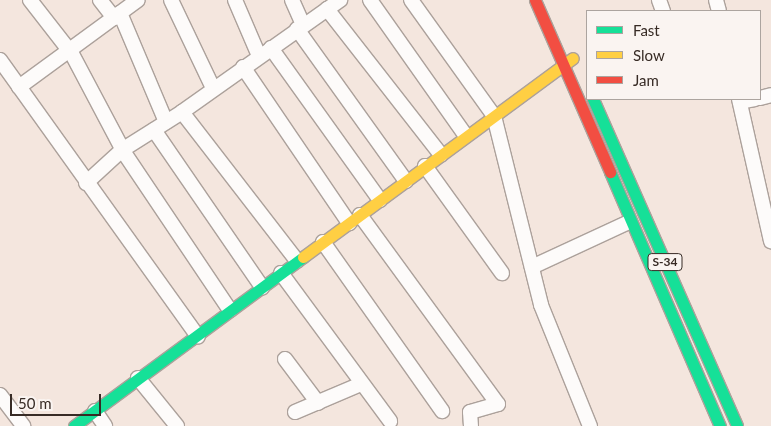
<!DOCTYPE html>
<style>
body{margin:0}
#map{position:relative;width:771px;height:426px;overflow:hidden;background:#f4e6de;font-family:Lato,sans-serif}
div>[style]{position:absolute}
.roads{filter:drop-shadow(1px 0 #aca19b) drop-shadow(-1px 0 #aca19b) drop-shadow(0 1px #aca19b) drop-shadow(0 -1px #aca19b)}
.street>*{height:14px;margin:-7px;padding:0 7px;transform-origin:7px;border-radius:7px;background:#fdfbfa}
.fast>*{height:11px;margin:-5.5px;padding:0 5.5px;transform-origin:5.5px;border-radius:5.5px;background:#16e098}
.slow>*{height:11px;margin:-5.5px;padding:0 5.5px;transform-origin:5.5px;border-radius:5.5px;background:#ffcf43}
.jam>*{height:11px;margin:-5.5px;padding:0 5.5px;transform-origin:5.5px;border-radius:5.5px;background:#f24e42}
span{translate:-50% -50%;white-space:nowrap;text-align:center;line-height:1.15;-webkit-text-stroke:5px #faf4f1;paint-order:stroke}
.shield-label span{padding:1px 4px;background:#faf4f1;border:1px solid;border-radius:4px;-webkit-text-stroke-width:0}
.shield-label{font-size:12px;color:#372b25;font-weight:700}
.legend{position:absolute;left:586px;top:10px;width:175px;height:90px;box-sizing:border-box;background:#faf4f1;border:1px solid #aca49f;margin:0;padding:6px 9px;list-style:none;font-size:15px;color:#372b25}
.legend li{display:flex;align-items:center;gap:10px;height:25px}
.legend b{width:25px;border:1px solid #aca49f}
.scale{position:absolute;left:10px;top:394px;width:91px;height:22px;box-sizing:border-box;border:2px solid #372b25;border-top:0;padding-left:6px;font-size:15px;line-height:18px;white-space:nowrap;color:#372b25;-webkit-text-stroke:4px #faf4f1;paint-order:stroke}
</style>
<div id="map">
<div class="roads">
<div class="street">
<div style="left:30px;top:0;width:68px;rotate:52.1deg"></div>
<div style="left:72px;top:54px;width:113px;rotate:62.1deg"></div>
<div style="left:125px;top:154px;width:188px;rotate:56.1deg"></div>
<div style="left:100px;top:0;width:23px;rotate:52deg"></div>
<div style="left:171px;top:0;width:98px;rotate:64.5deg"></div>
<div style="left:235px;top:0;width:61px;rotate:66.8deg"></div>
<div style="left:292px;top:0;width:27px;rotate:66deg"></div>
<div style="left:370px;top:0;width:166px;rotate:54.8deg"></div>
<div style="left:411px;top:0;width:143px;rotate:54.4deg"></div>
<div style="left:494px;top:116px;width:195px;rotate:76deg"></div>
<div style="left:541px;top:305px;width:131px;rotate:68deg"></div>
<div style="left:659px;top:0;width:12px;rotate:70deg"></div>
<div style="left:716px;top:0;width:11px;rotate:75deg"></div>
<div style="left:327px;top:9px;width:185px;rotate:52deg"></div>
<div style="left:120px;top:13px;width:118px;rotate:67.1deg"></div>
<div style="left:297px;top:29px;width:187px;rotate:54.4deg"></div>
<div style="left:271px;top:48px;width:187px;rotate:54.4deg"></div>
<div style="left:0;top:60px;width:340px;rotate:54.4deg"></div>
<div style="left:243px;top:67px;width:189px;rotate:55.8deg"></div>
<div style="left:19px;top:87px;width:147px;rotate:-36.2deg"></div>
<div style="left:760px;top:98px;width:11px;rotate:-15deg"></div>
<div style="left:739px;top:99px;width:146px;rotate:77.3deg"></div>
<div style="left:740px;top:102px;width:15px;rotate:-11deg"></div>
<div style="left:182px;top:112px;width:188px;rotate:52.3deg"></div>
<div style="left:154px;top:130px;width:191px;rotate:55.5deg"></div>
<div style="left:425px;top:166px;width:132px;rotate:54.3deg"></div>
<div style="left:86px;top:183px;width:49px;rotate:-42.5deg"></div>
<div style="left:122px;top:150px;width:71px;rotate:-32.3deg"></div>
<div style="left:182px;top:112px;width:194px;rotate:-35.3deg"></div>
<div style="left:360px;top:215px;width:234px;rotate:53.9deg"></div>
<div style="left:498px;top:404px;width:29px;rotate:164deg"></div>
<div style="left:470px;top:412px;width:14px;rotate:86deg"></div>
<div style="left:323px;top:242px;width:207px;rotate:54.8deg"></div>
<div style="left:532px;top:267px;width:107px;rotate:-24.9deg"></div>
<div style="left:281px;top:273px;width:184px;rotate:53.6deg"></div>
<div style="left:285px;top:359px;width:55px;rotate:53.1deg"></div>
<div style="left:138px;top:378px;width:62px;rotate:50.9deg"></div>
<div style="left:0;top:395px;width:39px;rotate:53deg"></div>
<div style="left:95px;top:411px;width:18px;rotate:56deg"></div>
<div style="left:295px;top:412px;width:72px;rotate:-23deg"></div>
</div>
<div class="fast">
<div style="left:593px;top:99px;width:357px;rotate:66.2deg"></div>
<div style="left:610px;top:172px;width:277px;rotate:66.6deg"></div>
<div style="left:74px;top:426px;width:285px;rotate:-36.4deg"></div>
</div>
<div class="slow">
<div style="left:303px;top:257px;width:335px;rotate:-36.4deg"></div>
</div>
<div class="jam">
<div style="left:535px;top:0;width:188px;rotate:66.4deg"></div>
</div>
</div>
<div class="shield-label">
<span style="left:665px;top:262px">S-34</span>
</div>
<ul class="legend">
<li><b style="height:6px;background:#16e098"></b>Fast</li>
<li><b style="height:6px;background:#ffcf43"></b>Slow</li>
<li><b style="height:6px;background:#f24e42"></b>Jam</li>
</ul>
<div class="scale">50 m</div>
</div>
